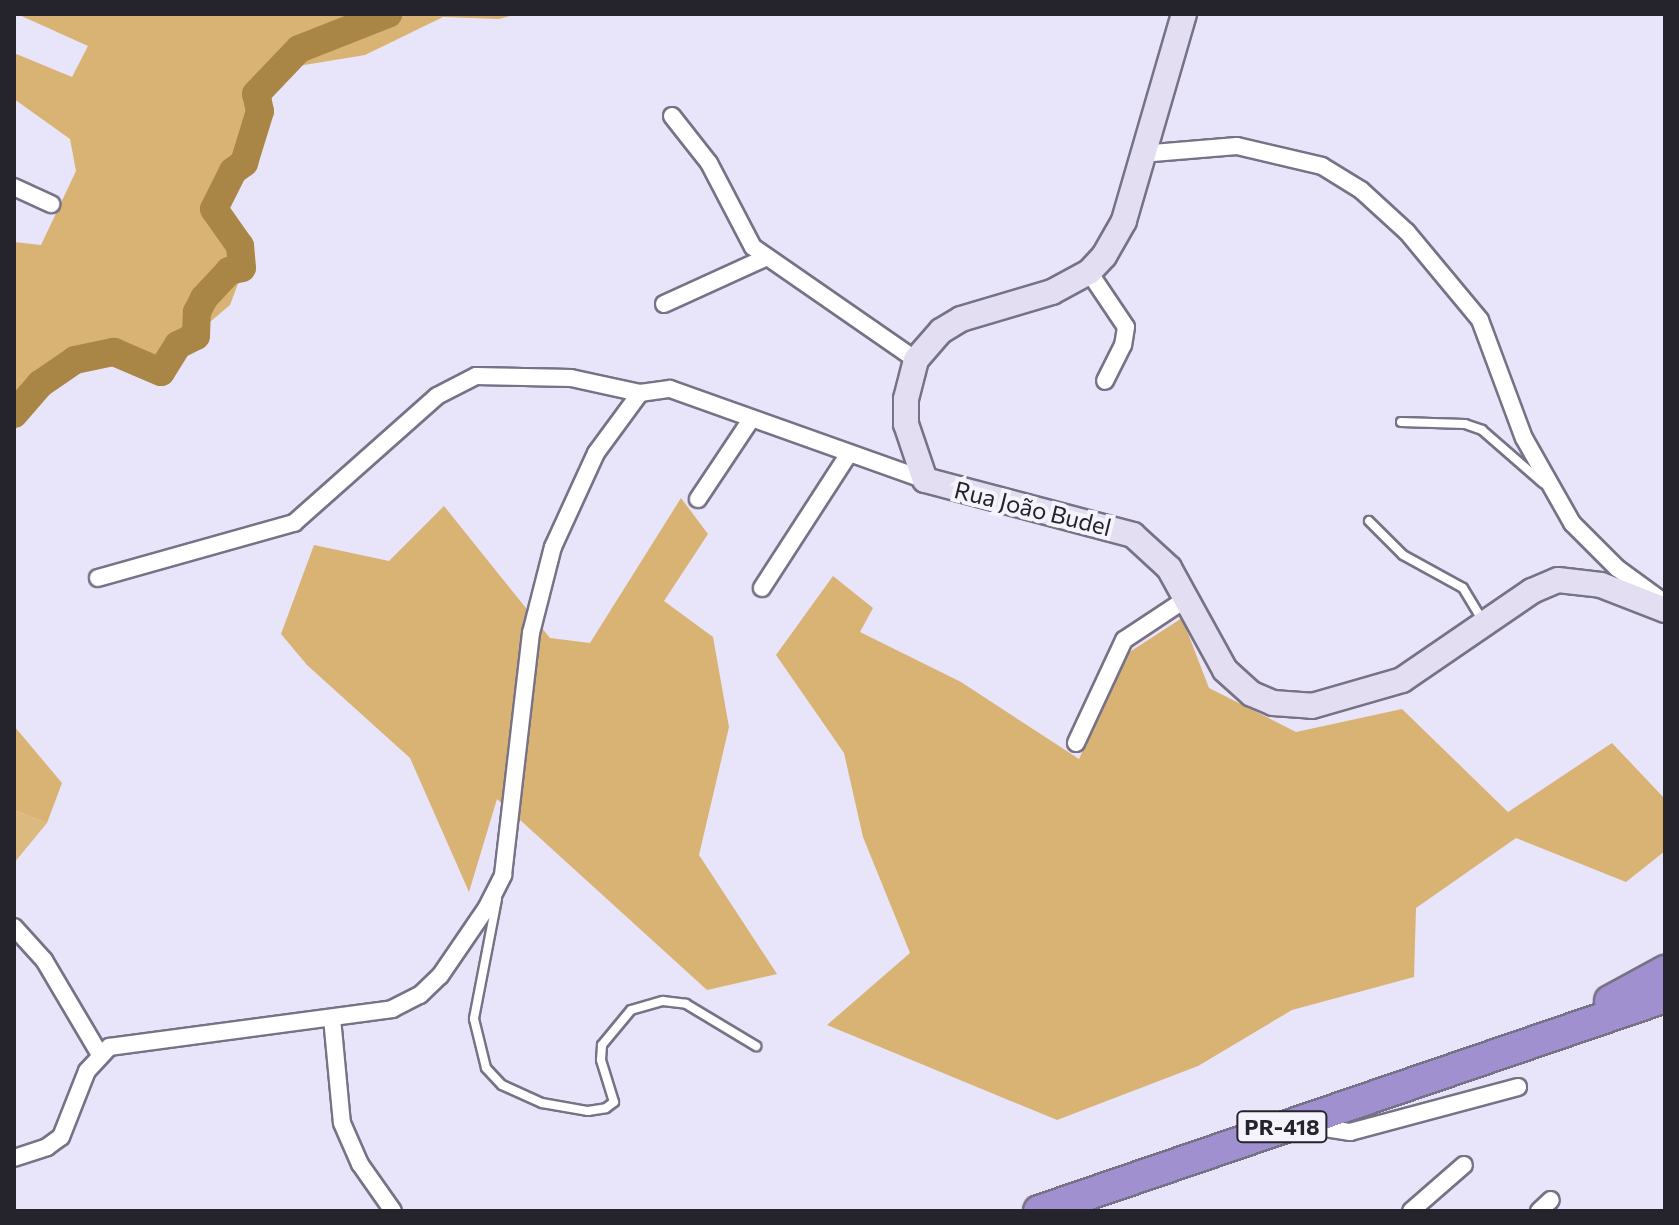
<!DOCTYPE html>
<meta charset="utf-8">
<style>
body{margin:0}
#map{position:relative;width:1679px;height:1225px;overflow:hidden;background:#e8e4f9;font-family:Commissioner,sans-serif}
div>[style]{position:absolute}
.green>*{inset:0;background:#dcb97e}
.forest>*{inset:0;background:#d9b373}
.river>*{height:28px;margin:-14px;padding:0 14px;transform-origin:14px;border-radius:14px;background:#aa8646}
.roads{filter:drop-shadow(2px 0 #777285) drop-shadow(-2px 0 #777285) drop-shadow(0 2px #777285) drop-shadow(0 -2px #777285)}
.lane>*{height:8px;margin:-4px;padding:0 4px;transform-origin:4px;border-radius:4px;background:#fff}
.street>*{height:16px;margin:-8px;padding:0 8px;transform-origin:8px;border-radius:8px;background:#fff}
.secondary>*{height:24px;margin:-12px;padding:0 12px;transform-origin:12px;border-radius:12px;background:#e3def1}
.highway>*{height:30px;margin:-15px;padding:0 15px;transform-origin:15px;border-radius:15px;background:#a190d0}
span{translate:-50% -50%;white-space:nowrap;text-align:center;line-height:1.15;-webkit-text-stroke:8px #f5f3fc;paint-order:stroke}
.shield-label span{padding:2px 6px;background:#f5f3fc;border:2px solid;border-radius:6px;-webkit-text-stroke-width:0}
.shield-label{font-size:22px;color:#25232b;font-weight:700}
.street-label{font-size:24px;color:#25232b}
.frame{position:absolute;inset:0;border:16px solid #25232b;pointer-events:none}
</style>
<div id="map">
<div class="green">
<div style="clip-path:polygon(14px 810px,47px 823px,14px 863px)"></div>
</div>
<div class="forest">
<div style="clip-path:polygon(17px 14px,437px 15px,517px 14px,499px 19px,443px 17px,365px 55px,298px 66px,274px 83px,268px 126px,218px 203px,248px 257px,230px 305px,157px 367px,89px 366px,60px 378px,14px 431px,14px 242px,41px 245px,76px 171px,70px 139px,14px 99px,14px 53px,72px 77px,88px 46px)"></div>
<div style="clip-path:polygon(681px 498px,708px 534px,664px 601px,713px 637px,729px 727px,699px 855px,777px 974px,707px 990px,497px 799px,469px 892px,410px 758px,307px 665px,281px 634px,314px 545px,389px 561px,444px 506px,550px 638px,590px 643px)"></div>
<div style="clip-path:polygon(833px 576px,873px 608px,860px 632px,961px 682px,1079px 759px,1128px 653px,1182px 618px,1209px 688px,1296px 732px,1402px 709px,1508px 812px,1612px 743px,1665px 799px,1665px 851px,1626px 882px,1516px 838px,1416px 908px,1414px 977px,1292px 1010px,1198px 1066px,1057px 1120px,827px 1025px,910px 953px,863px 837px,844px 753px,776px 655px)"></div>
<div style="clip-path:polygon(14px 726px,62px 783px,47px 823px,14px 810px)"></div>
</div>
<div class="river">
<div style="left:14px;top:414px;width:40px;rotate:-49deg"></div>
<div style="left:40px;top:384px;width:42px;rotate:-34.4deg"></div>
<div style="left:75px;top:360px;width:40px;rotate:-12deg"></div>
<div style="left:114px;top:352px;width:51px;rotate:23.1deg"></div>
<div style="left:161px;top:372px;width:32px;rotate:-58deg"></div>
<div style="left:178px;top:345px;width:20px;rotate:-27deg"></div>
<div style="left:196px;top:336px;width:24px;rotate:-88deg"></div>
<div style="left:197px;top:312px;width:16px;rotate:-63deg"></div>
<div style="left:204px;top:298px;width:37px;rotate:-47deg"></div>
<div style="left:229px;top:271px;width:13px;rotate:-13deg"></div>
<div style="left:242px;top:268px;width:22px;rotate:-95deg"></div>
<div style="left:240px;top:246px;width:45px;rotate:-125.1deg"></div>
<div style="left:214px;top:209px;width:42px;rotate:-63.4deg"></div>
<div style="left:233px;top:171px;width:14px;rotate:-36deg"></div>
<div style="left:244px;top:163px;width:54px;rotate:-72.9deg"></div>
<div style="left:260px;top:111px;width:17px;rotate:-103deg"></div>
<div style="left:256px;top:94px;width:62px;rotate:-46.3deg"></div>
<div style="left:299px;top:49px;width:96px;rotate:-21.5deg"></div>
</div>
<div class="roads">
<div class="lane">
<div style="left:1401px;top:422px;width:64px;rotate:1.8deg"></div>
<div style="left:1465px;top:424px;width:18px;rotate:19deg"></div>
<div style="left:1482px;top:430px;width:81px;rotate:41deg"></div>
<div style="left:1369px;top:521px;width:48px;rotate:45deg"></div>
<div style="left:1403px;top:555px;width:68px;rotate:28.8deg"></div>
<div style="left:1463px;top:588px;width:39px;rotate:59deg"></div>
<div style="left:497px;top:899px;width:122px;rotate:100.9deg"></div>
<div style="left:474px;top:1019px;width:50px;rotate:76.2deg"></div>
<div style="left:486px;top:1068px;width:23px;rotate:47deg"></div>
<div style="left:502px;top:1085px;width:44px;rotate:24.2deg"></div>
<div style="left:542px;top:1103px;width:47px;rotate:9.9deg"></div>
<div style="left:588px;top:1111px;width:18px;rotate:-9deg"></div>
<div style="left:606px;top:1108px;width:10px;rotate:-37deg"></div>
<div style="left:614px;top:1102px;width:44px;rotate:-107.2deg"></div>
<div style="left:601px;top:1060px;width:15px;rotate:-86deg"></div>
<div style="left:602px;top:1045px;width:45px;rotate:-50.4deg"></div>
<div style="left:631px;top:1010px;width:33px;rotate:-16deg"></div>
<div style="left:663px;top:1001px;width:23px;rotate:7deg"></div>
<div style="left:686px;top:1004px;width:82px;rotate:31deg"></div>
</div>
<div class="street">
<div style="left:672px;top:116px;width:60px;rotate:51.8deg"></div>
<div style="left:709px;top:163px;width:95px;rotate:62.4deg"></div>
<div style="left:753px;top:247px;width:198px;rotate:34.7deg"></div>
<div style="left:1141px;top:154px;width:96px;rotate:-4.8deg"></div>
<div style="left:1237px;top:146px;width:87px;rotate:13.2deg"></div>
<div style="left:1322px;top:166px;width:46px;rotate:31.6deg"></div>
<div style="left:1361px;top:190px;width:62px;rotate:42.4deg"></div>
<div style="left:1407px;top:232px;width:114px;rotate:50.3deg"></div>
<div style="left:1480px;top:320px;width:126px;rotate:69.6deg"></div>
<div style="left:1524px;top:438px;width:98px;rotate:60.5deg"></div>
<div style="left:1572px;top:523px;width:64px;rotate:45deg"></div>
<div style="left:1617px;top:568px;width:59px;rotate:36.1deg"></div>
<div style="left:14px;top:187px;width:41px;rotate:24.7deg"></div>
<div style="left:1089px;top:272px;width:66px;rotate:56.1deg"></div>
<div style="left:1126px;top:327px;width:18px;rotate:99deg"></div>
<div style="left:1123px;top:345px;width:40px;rotate:116.6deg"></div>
<div style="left:664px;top:304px;width:111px;rotate:-24.5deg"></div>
<div style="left:698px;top:499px;width:94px;rotate:-56.3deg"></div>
<div style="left:98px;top:578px;width:204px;rotate:-15.7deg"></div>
<div style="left:294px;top:523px;width:191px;rotate:-41.6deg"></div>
<div style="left:437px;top:396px;width:44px;rotate:-27.1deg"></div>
<div style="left:476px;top:376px;width:95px;rotate:1.2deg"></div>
<div style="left:571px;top:378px;width:71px;rotate:12.3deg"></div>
<div style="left:640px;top:393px;width:30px;rotate:-8deg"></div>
<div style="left:670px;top:389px;width:271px;rotate:19.6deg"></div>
<div style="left:762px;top:588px;width:158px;rotate:-57.1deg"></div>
<div style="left:1076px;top:743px;width:114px;rotate:-65deg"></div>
<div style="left:1124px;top:640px;width:74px;rotate:-33.5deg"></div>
<div style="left:14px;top:927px;width:45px;rotate:47.7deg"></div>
<div style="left:44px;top:960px;width:108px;rotate:59.4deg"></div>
<div style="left:332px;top:1018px;width:105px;rotate:84.6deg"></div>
<div style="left:342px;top:1123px;width:45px;rotate:66.3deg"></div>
<div style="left:360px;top:1164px;width:57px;rotate:54.9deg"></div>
<div style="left:1306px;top:1125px;width:45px;rotate:9deg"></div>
<div style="left:1350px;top:1132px;width:174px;rotate:-15deg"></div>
<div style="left:14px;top:1158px;width:35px;rotate:-18deg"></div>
<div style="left:47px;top:1147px;width:17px;rotate:-36deg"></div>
<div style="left:61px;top:1137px;width:71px;rotate:-68.5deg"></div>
<div style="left:87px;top:1071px;width:33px;rotate:-47deg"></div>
<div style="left:109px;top:1047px;width:286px;rotate:-7.6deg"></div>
<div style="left:392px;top:1009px;width:31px;rotate:-27deg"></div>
<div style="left:420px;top:995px;width:28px;rotate:-44deg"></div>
<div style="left:440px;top:976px;width:83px;rotate:-55.7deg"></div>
<div style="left:487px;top:907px;width:36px;rotate:-63deg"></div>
<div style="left:503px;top:875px;width:244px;rotate:-83.4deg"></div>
<div style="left:531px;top:633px;width:89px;rotate:-75.7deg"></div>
<div style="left:553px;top:547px;width:103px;rotate:-65.4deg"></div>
<div style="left:596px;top:453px;width:74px;rotate:-53.7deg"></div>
<div style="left:1411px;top:1211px;width:70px;rotate:-41deg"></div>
<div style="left:1539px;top:1211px;width:16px;rotate:-43deg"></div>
</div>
<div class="secondary">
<div style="left:1184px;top:14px;width:216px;rotate:106.2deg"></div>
<div style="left:1124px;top:221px;width:40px;rotate:119.7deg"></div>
<div style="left:1104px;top:256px;width:22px;rotate:133deg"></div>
<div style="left:1089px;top:272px;width:42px;rotate:151.6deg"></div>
<div style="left:1052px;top:292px;width:95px;rotate:163.5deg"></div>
<div style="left:961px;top:319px;width:23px;rotate:149deg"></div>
<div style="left:941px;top:331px;width:38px;rotate:131deg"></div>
<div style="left:916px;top:360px;width:40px;rotate:104.4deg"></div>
<div style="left:906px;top:399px;width:25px;rotate:90deg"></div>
<div style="left:906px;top:424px;width:59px;rotate:71.3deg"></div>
<div style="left:925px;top:480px;width:215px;rotate:14.8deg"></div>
<div style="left:1133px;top:535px;width:49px;rotate:42.5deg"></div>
<div style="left:1169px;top:568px;width:116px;rotate:61.2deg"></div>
<div style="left:1225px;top:670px;width:36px;rotate:42deg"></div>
<div style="left:1252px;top:694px;width:23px;rotate:23deg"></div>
<div style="left:1273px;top:703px;width:39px;rotate:4deg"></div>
<div style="left:1312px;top:706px;width:94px;rotate:-16.1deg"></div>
<div style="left:1402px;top:680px;width:158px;rotate:-34.4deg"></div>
<div style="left:1532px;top:591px;width:28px;rotate:-23deg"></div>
<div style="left:1558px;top:580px;width:43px;rotate:6.6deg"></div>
<div style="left:1601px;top:585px;width:69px;rotate:21.3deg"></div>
</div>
<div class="highway">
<div style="left:1610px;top:1001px;width:63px;rotate:-28.6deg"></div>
<div style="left:1039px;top:1211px;width:662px;rotate:-18.87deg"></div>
</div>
</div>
<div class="shield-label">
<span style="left:1282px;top:1127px">PR-418</span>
</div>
<div class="street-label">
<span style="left:1033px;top:508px;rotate:14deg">Rua João Budel</span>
</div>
<div class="frame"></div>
</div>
